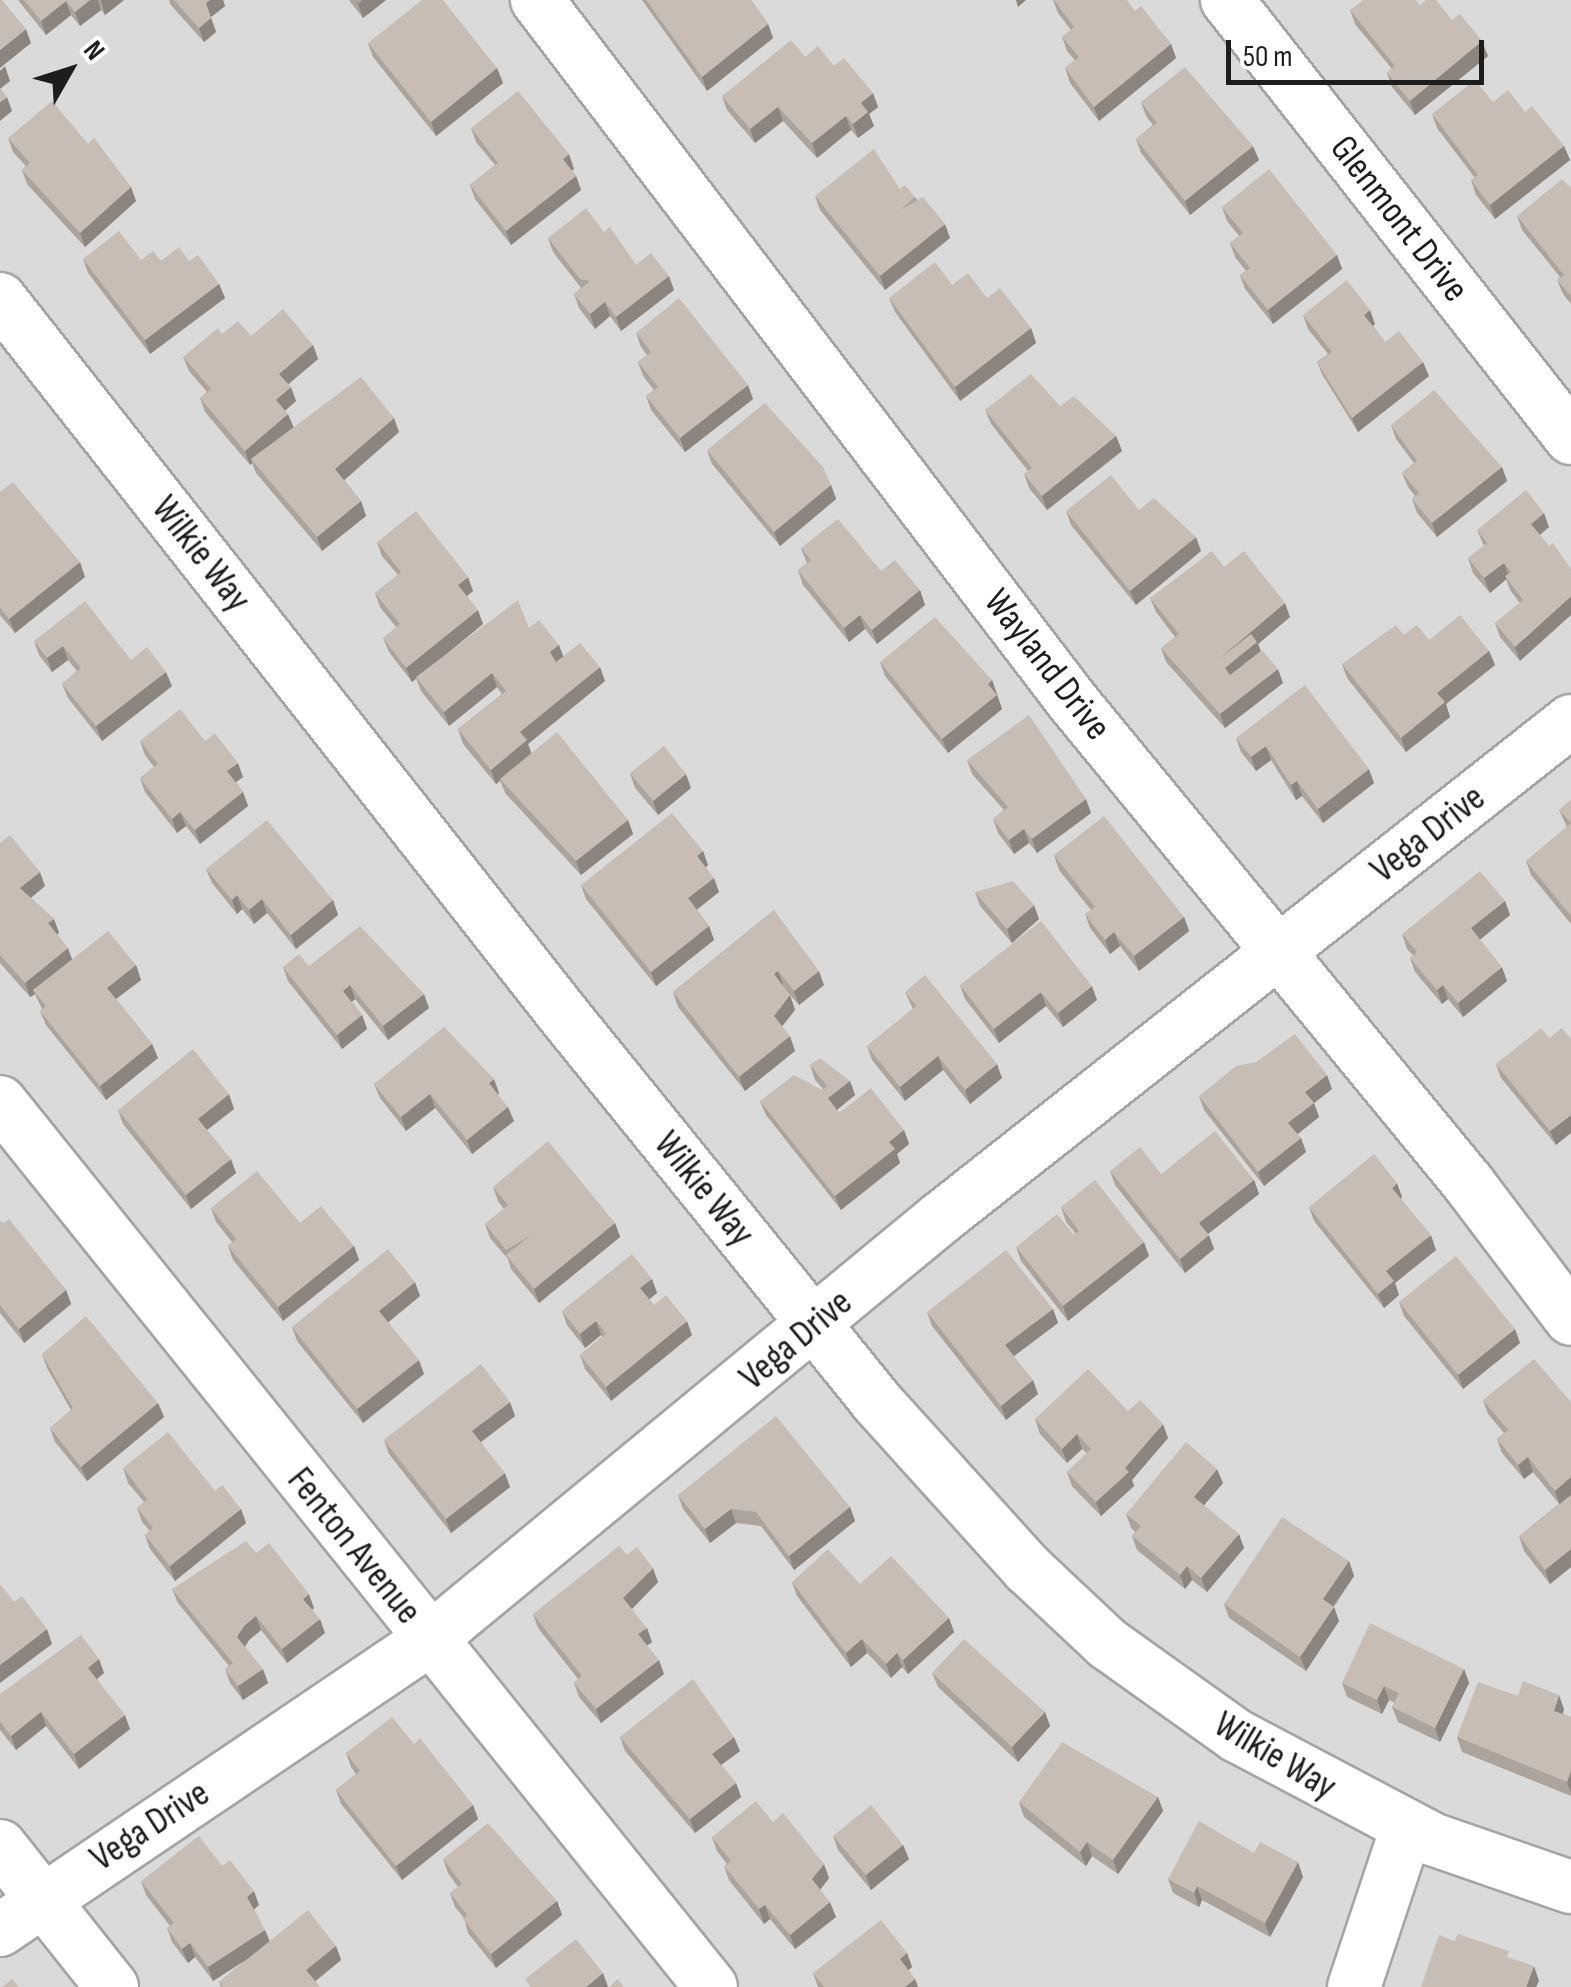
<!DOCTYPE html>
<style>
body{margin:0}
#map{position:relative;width:1571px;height:1987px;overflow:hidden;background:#efebe2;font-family:"Sofia Sans Condensed",sans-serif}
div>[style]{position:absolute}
.residential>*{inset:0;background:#dbdada}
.roads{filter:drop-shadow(2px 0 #a4a4a4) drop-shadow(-2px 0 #a4a4a4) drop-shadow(0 2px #a4a4a4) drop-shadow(0 -2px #a4a4a4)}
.minor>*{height:52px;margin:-26px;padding:0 26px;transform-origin:26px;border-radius:26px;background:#fff}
.wall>*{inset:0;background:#aba39c}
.shaded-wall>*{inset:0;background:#8b847f}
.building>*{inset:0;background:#c7bdb5}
span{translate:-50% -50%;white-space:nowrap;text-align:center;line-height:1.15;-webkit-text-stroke:10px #fff;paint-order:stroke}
.street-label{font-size:38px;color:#1d1d1d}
.north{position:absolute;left:20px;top:20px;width:100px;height:100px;-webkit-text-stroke:8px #fff;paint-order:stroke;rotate:51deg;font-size:28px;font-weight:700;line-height:40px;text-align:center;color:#1d1d1d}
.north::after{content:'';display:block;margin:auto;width:35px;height:45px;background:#1d1d1d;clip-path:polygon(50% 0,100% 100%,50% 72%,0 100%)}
.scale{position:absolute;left:1226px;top:40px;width:258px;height:45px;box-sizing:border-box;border:5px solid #1d1d1d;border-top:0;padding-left:12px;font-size:30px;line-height:35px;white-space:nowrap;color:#1d1d1d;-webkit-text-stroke:8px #fff;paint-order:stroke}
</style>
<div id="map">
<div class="residential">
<div style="clip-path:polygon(0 0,1571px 0,1571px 1987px,0 1987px)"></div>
</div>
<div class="roads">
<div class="minor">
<div style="left:537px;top:0;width:883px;rotate:52.64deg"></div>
<div style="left:1073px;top:702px;width:624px;rotate:50.59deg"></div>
<div style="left:1469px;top:1184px;width:169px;rotate:52.9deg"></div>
<div style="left:1227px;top:0;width:557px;rotate:51.85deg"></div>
<div style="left:0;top:299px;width:909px;rotate:51.79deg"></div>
<div style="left:562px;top:1013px;width:499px;rotate:51deg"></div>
<div style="left:876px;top:1401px;width:227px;rotate:47.9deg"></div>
<div style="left:1028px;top:1569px;width:110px;rotate:43.2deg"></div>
<div style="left:1108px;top:1644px;width:158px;rotate:35.5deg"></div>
<div style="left:1237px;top:1736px;width:221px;rotate:27.8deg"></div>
<div style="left:1432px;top:1839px;width:147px;rotate:19.1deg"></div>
<div style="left:0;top:1102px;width:1135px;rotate:51.22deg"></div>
<div style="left:0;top:1846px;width:180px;rotate:51.5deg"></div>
<div style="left:0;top:1930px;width:518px;rotate:-34.06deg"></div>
<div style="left:429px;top:1640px;width:665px;rotate:-39.51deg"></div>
<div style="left:942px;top:1217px;width:801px;rotate:-38.26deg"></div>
<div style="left:1354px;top:1987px;width:168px;rotate:-71.6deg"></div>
</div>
</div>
<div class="wall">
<div style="clip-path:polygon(18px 0,124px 0,105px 15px,101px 10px,80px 26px,71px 15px,46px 35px)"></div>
<div style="clip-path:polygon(169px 0,223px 0,225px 6px,211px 17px,216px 32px,204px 42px,170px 4px)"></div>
<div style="clip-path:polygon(349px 0,386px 0,363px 18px)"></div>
<div style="clip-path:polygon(642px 0,751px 0,768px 24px,773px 38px,707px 91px)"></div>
<div style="clip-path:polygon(1053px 0,1135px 11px,1171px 44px,1176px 58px,1099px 121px,1070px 83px,1065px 68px,1075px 60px,1067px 51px,1062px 37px,1071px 30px,1058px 13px)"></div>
<div style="clip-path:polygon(1420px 5px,1452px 20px,1488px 56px,1415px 115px,1392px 87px,1387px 73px,1392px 69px,1355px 24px,1350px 10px)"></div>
<div style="clip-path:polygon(368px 43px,497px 68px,503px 83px,436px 136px,373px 57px)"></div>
<div style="clip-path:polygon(805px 57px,834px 66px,878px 107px,869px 114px,874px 126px,858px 138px,851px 130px,817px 158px,783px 121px,755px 143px,727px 110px,722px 96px)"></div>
<div style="clip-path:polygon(1141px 102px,1259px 160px,1190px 215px,1141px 153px,1136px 139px,1153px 125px,1146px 116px)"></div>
<div style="clip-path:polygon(1525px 112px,1564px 146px,1570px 160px,1495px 219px,1476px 195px,1471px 180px,1475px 178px,1437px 128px,1432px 114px)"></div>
<div style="clip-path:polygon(471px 128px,574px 169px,572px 170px,576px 176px,581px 190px,511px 245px,475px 199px,470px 185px,495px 165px,476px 142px)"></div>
<div style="clip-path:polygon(8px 138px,88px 144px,131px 187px,136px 201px,85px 247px,27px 184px,22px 170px,26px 166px,13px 152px)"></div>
<div style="clip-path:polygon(1571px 188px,1571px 304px,1563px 294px,1557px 280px,1560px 277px,1522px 230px,1517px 216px)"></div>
<div style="clip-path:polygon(900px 189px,915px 197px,950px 238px,885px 290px,820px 210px,815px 196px)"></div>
<div style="clip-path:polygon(1222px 207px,1337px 255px,1342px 269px,1273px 324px,1245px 289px,1240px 275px,1246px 271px,1235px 257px,1230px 243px,1239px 236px,1227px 221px)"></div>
<div style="clip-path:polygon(604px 232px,636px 265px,674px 290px,621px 331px,610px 316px,595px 329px,579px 308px,574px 294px,581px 288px,553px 252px,548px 238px)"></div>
<div style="clip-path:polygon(83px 259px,189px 261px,219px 284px,225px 298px,150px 354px,88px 273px)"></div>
<div style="clip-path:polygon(952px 285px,987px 298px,1031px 328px,1036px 343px,960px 401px,895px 312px,889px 298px)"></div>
<div style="clip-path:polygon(1303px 315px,1375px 324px,1373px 326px,1385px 342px,1429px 376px,1358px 432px,1323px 376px,1317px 362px,1328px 354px,1308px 329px)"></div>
<div style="clip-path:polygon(636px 333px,753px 399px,685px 452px,651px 410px,646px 396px,654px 390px,643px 376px,638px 362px,647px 355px,641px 347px)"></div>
<div style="clip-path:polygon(222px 334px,313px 345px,318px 359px,288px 384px,296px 401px,285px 411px,293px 427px,399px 432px,344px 480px,361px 501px,366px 516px,322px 551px,256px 473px,252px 463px,250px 465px,205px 412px,200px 398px,207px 392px,189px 371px,183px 357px)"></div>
<div style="clip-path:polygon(985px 410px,1116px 436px,1122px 451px,1047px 510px,1029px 488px,1024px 474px,1028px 471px,991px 424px)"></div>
<div style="clip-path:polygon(1391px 425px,1502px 467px,1507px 481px,1437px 537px,1417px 513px,1412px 499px,1415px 496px,1408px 487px,1402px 473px,1414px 463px,1396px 439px)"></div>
<div style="clip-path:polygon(707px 450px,831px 485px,836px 499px,780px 546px,712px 464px)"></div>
<div style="clip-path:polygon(0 492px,85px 577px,15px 633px,0 615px)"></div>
<div style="clip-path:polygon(1139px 510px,1201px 551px,1136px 605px,1071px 525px,1066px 511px)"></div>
<div style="clip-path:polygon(1549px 527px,1540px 535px,1520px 661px,1500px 637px,1495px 623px,1520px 603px,1510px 590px,1506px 579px,1490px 593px,1473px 573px,1468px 558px,1484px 546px,1477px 530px)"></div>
<div style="clip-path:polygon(377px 542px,473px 591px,467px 596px,483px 624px,448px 653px,529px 628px,559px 645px,563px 656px,605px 681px,528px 744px,531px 753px,628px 820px,633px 834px,581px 875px,505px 793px,500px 780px,496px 784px,463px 744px,458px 729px,502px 694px,497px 687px,449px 726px,421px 691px,416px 678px,412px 682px,389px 652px,383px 638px,397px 628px,380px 607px,375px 593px,398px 575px,382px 556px)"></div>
<div style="clip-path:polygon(801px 548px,881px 571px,920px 590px,925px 605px,877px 644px,865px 629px,849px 642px,803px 585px,798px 570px,807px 563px)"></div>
<div style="clip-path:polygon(1224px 567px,1290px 617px,1258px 644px,1261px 651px,1283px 683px,1225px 728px,1166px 662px,1161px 648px,1175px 637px,1156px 612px,1150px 598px)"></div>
<div style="clip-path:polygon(1404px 635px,1489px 651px,1495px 665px,1446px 704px,1450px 717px,1406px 752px,1347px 678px,1342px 664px)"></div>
<div style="clip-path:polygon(34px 641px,131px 660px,172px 686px,102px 741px,68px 698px,62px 684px,77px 671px,68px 660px,52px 672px,39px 655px)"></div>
<div style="clip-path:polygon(880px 662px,992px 680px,1002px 709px,948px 753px,885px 676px)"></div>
<div style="clip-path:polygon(1236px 738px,1374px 783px,1323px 823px,1302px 796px,1296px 800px,1271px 760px,1256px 771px,1241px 752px)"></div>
<div style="clip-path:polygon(140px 741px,205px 741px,243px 777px,236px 782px,243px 792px,248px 806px,200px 844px,186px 826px,177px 833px,145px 792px,140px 778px,154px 767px,145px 755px)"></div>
<div style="clip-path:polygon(967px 760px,1091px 813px,1037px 853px,1029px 843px,1014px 854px,998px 833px,993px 819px,1004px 810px,972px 774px)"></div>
<div style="clip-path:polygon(630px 773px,691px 788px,658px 815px,635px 788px)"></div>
<div style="clip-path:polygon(1571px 800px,1571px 924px,1531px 875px,1526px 861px,1567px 827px,1559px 810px)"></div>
<div style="clip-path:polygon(0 843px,45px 886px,31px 898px,54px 919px,59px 933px,57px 934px,72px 959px,136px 965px,141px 980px,116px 999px,152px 1044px,158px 1058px,106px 1100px,46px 1025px,40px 1011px,42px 1009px,35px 994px,30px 997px,0 963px)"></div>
<div style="clip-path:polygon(703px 851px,708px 865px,706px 867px,719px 892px,697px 910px,709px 926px,714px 940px,656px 986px,586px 899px,581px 885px)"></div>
<div style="clip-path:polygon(1054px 855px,1184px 917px,1189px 931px,1139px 971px,1120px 946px,1110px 954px,1090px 928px,1085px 914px,1091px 910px,1059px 870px)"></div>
<div style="clip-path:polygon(206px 869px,333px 900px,338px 915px,296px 949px,267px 913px,254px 924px,242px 909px,237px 914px,212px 883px)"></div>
<div style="clip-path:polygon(975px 892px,1039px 919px,1012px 943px,980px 906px)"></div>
<div style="clip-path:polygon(1505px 901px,1510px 915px,1479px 940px,1507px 981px,1463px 1017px,1448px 999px,1442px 1004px,1415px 972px,1410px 958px,1413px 955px,1407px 949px,1402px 934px)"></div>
<div style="clip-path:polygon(774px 910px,824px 985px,799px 1005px,782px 986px,790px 995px,795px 1010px,782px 1026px,795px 1051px,745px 1091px,678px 1007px,673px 992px)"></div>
<div style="clip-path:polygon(309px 966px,429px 1008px,388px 1040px,355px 999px,352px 1002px,362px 1015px,367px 1029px,342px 1049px,288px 981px,283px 967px)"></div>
<div style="clip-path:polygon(960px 985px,1097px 1000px,1063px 1027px,1046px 1006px,999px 1043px,965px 999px)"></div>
<div style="clip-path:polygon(905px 992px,1002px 1078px,970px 1104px,943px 1070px,905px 1101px,872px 1060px,867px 1046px,913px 1009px)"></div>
<div style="clip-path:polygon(1549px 1038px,1556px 1145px,1501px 1078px,1496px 1064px)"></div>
<div style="clip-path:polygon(810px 1065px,850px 1081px,855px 1095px,837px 1110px,839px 1113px,904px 1130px,909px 1144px,897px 1154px,900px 1163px,841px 1210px,766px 1115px,760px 1101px,822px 1090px,823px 1089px,815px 1080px)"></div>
<div style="clip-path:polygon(374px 1084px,499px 1093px,498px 1094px,514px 1121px,472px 1154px,435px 1108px,406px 1131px,380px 1098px)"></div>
<div style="clip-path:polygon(1332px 1089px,1314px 1103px,1319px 1117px,1297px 1134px,1301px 1138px,1306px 1152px,1264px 1186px,1204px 1110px,1199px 1096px)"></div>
<div style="clip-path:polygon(234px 1109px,207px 1130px,236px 1173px,191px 1209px,123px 1124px,118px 1110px)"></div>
<div style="clip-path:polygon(1110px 1171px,1254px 1180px,1259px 1194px,1208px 1234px,1214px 1249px,1185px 1273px,1115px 1185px)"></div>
<div style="clip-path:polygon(493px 1187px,615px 1223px,620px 1237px,539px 1303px,511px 1269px,508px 1259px,490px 1238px,485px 1224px,504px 1209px,498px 1201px)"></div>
<div style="clip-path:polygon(1402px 1197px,1401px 1199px,1436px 1250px,1395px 1283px,1399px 1295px,1384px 1308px,1314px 1221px,1309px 1207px)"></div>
<div style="clip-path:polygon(1061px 1207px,1149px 1256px,1068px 1321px,1021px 1261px,1016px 1247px,1076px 1234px,1066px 1222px)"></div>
<div style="clip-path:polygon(211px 1208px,300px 1223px,354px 1246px,359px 1260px,283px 1321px,233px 1260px,228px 1246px,232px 1242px,216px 1222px)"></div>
<div style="clip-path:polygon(0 1221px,66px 1290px,71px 1304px,24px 1343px,0 1313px)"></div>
<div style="clip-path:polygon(652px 1279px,657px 1293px,649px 1299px,654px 1305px,692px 1335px,611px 1401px,585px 1369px,580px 1355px,602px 1337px,601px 1335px,585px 1348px,567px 1325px,562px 1311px)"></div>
<div style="clip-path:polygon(420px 1296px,388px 1322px,424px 1374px,363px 1423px,297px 1341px,292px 1327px)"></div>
<div style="clip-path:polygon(1399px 1302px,1520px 1343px,1463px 1389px,1404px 1316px)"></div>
<div style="clip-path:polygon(1053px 1309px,1058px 1323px,1014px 1356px,1038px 1394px,1006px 1420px,932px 1326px,927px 1312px)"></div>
<div style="clip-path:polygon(42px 1354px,158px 1403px,164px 1417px,87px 1481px,55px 1442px,50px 1428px,71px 1410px,47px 1368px)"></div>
<div style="clip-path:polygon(1483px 1400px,1571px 1402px,1571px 1567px,1550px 1584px,1524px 1551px,1519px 1536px,1559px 1504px,1533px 1472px,1524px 1479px,1502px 1453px,1497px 1439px,1504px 1433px,1488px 1414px)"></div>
<div style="clip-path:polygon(1128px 1411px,1168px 1438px,1132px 1480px,1134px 1486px,1101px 1516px,1072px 1486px,1067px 1472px,1087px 1453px,1082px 1449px,1067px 1463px,1040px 1434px,1035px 1419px)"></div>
<div style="clip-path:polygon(515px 1416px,481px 1442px,510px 1487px,451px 1533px,389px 1454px,384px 1440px)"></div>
<div style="clip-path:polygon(123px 1468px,215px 1491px,241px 1509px,246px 1523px,175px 1581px,150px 1549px,145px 1535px,150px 1531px,142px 1522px,137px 1508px,144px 1502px,128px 1483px)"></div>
<div style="clip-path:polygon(1223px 1483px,1204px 1505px,1244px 1548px,1207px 1592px,1192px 1580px,1185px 1589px,1137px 1550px,1132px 1536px,1135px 1532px,1131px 1528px,1126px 1514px)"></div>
<div style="clip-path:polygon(678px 1495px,850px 1507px,855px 1521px,794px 1570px,761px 1526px,736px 1523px,710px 1543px,683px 1509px)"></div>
<div style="clip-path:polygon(256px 1553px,314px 1608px,312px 1610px,325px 1633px,287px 1663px,261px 1630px,249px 1640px,245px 1647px,268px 1683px,243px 1700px,230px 1683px,225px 1669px,229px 1666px,178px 1603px,172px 1589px)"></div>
<div style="clip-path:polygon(627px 1555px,658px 1582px,632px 1609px,652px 1642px,647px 1646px,664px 1674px,601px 1723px,579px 1697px,574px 1683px,578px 1679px,538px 1628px,533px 1614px)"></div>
<div style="clip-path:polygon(1349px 1561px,1354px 1576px,1334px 1607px,1339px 1621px,1306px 1671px,1229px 1618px,1224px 1604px)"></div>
<div style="clip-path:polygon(792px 1582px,860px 1584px,949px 1618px,954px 1632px,908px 1674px,902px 1667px,891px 1678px,867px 1653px,851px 1667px,797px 1596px)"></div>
<div style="clip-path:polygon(99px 1659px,104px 1673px,97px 1679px,130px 1729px,79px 1769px,46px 1726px,16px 1750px,0 1730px,0 1694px)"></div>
<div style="clip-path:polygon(1464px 1669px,1469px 1683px,1440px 1742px,1398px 1722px,1392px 1707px,1395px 1703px,1389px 1700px,1382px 1714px,1347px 1697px,1342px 1683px)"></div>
<div style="clip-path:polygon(932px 1673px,1045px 1712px,1050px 1726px,1018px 1762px,938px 1687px)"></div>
<div style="clip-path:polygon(1518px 1696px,1564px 1709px,1563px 1714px,1571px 1717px,1571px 1796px,1462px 1752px,1457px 1737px)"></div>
<div style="clip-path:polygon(620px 1737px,740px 1751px,721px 1765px,736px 1783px,741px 1797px,695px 1833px,625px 1751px)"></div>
<div style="clip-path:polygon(414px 1744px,473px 1805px,478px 1819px,402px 1880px,341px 1804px,336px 1790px,356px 1774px,351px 1767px,346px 1753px)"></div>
<div style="clip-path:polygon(1158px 1797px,1163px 1811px,1118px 1874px,1092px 1856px,1086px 1866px,1024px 1817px,1019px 1802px)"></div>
<div style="clip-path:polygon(773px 1822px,829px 1878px,820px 1890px,836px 1917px,795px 1949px,770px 1919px,764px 1924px,729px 1880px,724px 1866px,727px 1864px,717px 1851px,712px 1837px)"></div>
<div style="clip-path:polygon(833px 1836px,903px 1845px,909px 1859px,871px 1890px,838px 1850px)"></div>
<div style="clip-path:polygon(1254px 1853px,1303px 1877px,1270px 1937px,1202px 1900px,1199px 1907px,1173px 1893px,1168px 1879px)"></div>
<div style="clip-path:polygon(443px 1859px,557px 1901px,562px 1915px,496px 1968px,468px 1933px,464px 1918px,455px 1907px,450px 1893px,458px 1887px,448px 1873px)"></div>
<div style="clip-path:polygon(222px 1866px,259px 1905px,254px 1909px,270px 1942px,336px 1946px,341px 1960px,315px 1981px,320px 1987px,221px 1987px,219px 1982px,251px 1956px,213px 1981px,195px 1957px,188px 1963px,172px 1942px,167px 1928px,170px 1926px,146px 1895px,141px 1881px)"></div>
<div style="clip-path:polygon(907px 1953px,912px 1967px,908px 1970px,915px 1979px,918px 1987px,818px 1987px,813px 1973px)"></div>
</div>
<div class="shaded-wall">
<div style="clip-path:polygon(90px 0,98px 0,101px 10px,80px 26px,75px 12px)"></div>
<div style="clip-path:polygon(101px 0,124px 0,105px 15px)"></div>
<div style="clip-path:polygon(210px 0,223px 0,225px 6px,211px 17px,206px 3px)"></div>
<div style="clip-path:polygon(363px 0,386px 0,363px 18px,358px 4px)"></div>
<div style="clip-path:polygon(1016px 0,1026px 0,1018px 7px)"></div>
<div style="clip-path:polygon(66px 1px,71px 15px,46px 35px,41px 21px)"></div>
<div style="clip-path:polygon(211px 18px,216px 32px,204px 42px,199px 28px)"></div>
<div style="clip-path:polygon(768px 24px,773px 38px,707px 91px,702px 77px)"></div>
<div style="clip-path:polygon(26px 29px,31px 43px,0 68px,0 50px)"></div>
<div style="clip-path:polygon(1482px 41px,1488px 56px,1415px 115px,1410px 101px)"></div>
<div style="clip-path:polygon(1171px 44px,1176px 58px,1099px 121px,1094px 107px)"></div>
<div style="clip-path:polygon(5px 66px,10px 81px,0 89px,0 71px)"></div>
<div style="clip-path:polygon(497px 68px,503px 83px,436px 136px,431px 122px)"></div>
<div style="clip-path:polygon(873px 93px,878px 107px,869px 114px,874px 126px,858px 138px,853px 124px,861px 103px)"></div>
<div style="clip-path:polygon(7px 97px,12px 111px,0 121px,0 102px)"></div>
<div style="clip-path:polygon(778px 107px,783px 121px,755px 143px,750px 129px)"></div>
<div style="clip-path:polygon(846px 116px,851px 130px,817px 158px,812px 143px)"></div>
<div style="clip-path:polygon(1253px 146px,1259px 160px,1190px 215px,1185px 201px)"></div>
<div style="clip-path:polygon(1564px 146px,1570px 160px,1495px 219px,1490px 205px)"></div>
<div style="clip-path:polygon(569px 154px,574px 169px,568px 173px,563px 159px)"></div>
<div style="clip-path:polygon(576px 176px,581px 190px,511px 245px,506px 231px)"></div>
<div style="clip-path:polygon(131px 187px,136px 201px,85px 247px,80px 233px)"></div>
<div style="clip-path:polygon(945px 224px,950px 238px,885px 290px,880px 276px)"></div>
<div style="clip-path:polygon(1337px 255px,1342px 269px,1273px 324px,1268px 310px)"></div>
<div style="clip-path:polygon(669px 276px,674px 290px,621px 331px,616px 317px)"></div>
<div style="clip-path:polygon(219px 284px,225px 298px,150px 354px,145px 340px)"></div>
<div style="clip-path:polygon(605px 302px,610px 316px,595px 329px,590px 314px)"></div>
<div style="clip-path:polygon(1370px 310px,1375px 324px,1369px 329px,1364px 315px)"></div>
<div style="clip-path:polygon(1031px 328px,1036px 343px,960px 401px,955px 387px)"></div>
<div style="clip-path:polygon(313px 345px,318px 359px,284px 388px,279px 374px)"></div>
<div style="clip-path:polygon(1423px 362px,1429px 376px,1358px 432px,1352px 418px)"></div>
<div style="clip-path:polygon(748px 385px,753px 399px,685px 452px,680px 438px)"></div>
<div style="clip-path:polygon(291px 387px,296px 401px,281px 414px,276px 400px)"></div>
<div style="clip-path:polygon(288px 414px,294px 428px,251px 459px,252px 463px,250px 465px,245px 451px)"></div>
<div style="clip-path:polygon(394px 418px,399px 432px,341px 483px,335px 469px)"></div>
<div style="clip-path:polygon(1116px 436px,1122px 451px,1047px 510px,1042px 496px)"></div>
<div style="clip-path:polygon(1502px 467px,1507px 481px,1437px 537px,1432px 523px)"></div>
<div style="clip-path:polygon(831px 485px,836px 499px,780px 546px,774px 532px)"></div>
<div style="clip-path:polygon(361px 501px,366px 516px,322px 551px,317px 537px)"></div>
<div style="clip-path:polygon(1544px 513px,1549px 527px,1536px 538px,1531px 524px)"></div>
<div style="clip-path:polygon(1196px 537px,1201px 551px,1136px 605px,1130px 591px)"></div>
<div style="clip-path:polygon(80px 562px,85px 577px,15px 633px,9px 619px)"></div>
<div style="clip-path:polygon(1504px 563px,1509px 577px,1490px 593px,1484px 578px)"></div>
<div style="clip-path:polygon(468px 577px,473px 591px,463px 599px,458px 585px)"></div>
<div style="clip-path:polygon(920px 590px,925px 605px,877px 644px,872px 630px)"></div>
<div style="clip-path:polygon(1571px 596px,1571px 615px,1520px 661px,1515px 647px)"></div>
<div style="clip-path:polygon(1285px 603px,1290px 617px,1258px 644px,1263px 657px,1230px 682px,1219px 659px)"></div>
<div style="clip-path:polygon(478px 610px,483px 624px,412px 682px,406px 668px)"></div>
<div style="clip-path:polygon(860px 615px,865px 629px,849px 642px,844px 628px)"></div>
<div style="clip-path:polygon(559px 645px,564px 659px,555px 666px,550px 652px)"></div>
<div style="clip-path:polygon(63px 646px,68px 660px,52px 672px,47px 658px)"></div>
<div style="clip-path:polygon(1489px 651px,1495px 665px,1446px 704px,1450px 717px,1406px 752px,1401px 738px,1437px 693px)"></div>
<div style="clip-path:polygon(600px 667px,605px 681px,528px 744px,532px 755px,496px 784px,491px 770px,520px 732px)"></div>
<div style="clip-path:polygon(1278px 669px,1283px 683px,1225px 728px,1220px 714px)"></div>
<div style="clip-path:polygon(166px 672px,172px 686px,102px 741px,96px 726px)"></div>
<div style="clip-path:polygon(492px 673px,497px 687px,449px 726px,444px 712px)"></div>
<div style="clip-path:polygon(992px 680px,1002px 709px,948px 753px,942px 739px)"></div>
<div style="clip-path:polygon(1266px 746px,1271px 760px,1256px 771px,1251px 757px)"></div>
<div style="clip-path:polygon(238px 763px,243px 777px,232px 785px,227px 771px)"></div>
<div style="clip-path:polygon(1369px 769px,1374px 783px,1323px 823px,1318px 809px)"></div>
<div style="clip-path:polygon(686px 774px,691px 788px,658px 815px,653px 801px)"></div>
<div style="clip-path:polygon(1297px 781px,1302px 796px,1296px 800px,1291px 785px)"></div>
<div style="clip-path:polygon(243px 792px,248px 806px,200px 844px,195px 830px)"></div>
<div style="clip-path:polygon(1086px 799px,1091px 813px,1037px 853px,1032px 839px)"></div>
<div style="clip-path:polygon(180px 812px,186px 826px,177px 833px,172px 819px)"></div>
<div style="clip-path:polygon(628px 820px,633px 834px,581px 875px,576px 861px)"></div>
<div style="clip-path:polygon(1024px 829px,1029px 843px,1014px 854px,1009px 840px)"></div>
<div style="clip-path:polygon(703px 851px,708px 865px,702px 870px,697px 856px)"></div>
<div style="clip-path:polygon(40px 872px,45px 886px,25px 902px,20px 888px)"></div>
<div style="clip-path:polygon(714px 878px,719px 892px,693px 912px,688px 898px)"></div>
<div style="clip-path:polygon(237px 895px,242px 909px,237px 914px,232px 900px)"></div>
<div style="clip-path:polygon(262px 899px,267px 913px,254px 924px,249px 910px)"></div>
<div style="clip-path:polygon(333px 900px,338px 915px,296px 949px,291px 935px)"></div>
<div style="clip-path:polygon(1505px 901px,1510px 915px,1476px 943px,1471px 928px)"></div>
<div style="clip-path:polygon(1034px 905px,1039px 919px,1012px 943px,1007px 929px)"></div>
<div style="clip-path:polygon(1184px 917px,1189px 931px,1139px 971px,1134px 956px)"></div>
<div style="clip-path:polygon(54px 919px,59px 933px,54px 937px,48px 923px)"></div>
<div style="clip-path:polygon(709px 926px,714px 940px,656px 986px,651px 972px)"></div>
<div style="clip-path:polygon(1114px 932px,1120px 946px,1110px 954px,1105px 940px)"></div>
<div style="clip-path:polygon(68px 948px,73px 962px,33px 990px,35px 994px,30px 997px,25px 983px)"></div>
<div style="clip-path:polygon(136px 965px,141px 980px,112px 1002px,107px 988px)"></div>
<div style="clip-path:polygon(1502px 967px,1507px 981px,1463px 1017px,1458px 1003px)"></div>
<div style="clip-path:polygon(778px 971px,783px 985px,779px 988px,774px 974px)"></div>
<div style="clip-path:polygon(819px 971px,824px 985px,799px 1005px,794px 991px)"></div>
<div style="clip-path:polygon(350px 985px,355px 999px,348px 1005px,343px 991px)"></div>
<div style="clip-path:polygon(1443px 985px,1448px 999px,1442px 1004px,1437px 990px)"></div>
<div style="clip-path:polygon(1092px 986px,1097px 1000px,1063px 1027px,1058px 1013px)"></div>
<div style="clip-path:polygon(1041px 992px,1046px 1006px,999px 1043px,994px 1029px)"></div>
<div style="clip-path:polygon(424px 994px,429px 1008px,388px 1040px,383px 1026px)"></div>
<div style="clip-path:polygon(790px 995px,795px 1010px,779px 1030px,774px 1016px)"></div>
<div style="clip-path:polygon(362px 1015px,367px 1029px,342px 1049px,337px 1035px)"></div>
<div style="clip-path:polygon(790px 1036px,795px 1051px,745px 1091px,739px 1077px)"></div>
<div style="clip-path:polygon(152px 1044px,158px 1058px,106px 1100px,100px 1086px)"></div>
<div style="clip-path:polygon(938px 1056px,943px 1070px,905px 1101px,900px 1087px)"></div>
<div style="clip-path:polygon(997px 1064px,1002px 1078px,970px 1104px,965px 1090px)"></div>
<div style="clip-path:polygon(1327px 1075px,1332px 1089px,1314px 1103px,1319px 1117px,1294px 1137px,1288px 1123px,1305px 1092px)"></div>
<div style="clip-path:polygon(494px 1079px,499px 1093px,494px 1097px,489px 1083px)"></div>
<div style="clip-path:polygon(850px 1081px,855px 1095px,833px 1113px,828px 1098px)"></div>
<div style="clip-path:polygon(229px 1094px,234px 1109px,203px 1133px,198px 1119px)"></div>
<div style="clip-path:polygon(430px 1094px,435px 1108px,406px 1131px,401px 1117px)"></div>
<div style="clip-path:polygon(508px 1107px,514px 1121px,472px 1154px,467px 1140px)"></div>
<div style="clip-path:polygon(1571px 1115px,1571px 1133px,1556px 1145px,1550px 1131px)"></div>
<div style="clip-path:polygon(904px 1130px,909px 1144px,897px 1154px,900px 1163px,841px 1210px,835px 1196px,889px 1142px)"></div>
<div style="clip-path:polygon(1301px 1138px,1306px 1152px,1264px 1186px,1258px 1172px)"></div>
<div style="clip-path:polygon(231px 1159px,236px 1173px,191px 1209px,186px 1195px)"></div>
<div style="clip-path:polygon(1254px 1180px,1259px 1194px,1204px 1237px,1199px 1223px)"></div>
<div style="clip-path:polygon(1397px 1183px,1402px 1197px,1397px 1202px,1392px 1188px)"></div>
<div style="clip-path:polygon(615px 1223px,620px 1237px,539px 1303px,534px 1289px)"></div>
<div style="clip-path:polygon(1209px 1235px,1214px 1249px,1185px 1273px,1180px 1259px)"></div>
<div style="clip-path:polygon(1431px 1235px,1436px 1250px,1395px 1283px,1399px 1295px,1384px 1308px,1378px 1294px,1386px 1271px)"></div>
<div style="clip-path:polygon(1144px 1242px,1149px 1256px,1068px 1321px,1063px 1306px)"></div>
<div style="clip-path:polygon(354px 1246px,359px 1260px,283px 1321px,278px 1307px)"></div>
<div style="clip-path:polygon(652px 1279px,657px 1293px,646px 1302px,640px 1288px)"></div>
<div style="clip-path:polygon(415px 1282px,420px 1296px,385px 1325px,379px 1311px)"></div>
<div style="clip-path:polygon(66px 1290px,71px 1304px,24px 1343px,19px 1329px)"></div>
<div style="clip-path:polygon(1053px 1309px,1058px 1323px,1010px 1359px,1005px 1345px)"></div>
<div style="clip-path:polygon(596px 1321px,601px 1335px,585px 1348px,580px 1334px)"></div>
<div style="clip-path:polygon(687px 1321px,692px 1335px,611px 1401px,606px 1387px)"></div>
<div style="clip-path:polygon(1515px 1329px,1520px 1343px,1463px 1389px,1458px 1375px)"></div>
<div style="clip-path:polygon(419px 1360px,424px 1374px,363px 1423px,357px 1409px)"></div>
<div style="clip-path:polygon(1033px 1380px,1038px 1394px,1006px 1420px,1001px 1406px)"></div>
<div style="clip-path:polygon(510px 1402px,515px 1416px,477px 1445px,472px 1431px)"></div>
<div style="clip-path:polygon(158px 1403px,164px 1417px,87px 1481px,81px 1467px)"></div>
<div style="clip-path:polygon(1163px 1424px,1168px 1438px,1132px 1480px,1134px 1486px,1101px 1516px,1096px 1502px)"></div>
<div style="clip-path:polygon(1077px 1434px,1082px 1449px,1067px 1463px,1062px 1449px)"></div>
<div style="clip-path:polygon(1528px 1457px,1533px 1472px,1524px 1479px,1518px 1465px)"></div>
<div style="clip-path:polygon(1217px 1469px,1223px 1483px,1199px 1511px,1194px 1497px)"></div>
<div style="clip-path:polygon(505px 1473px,510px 1487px,451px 1533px,446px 1519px)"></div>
<div style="clip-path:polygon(1571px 1477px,1571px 1496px,1560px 1505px,1555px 1491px)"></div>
<div style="clip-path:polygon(850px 1507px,855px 1521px,794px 1570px,789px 1556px)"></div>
<div style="clip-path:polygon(241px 1509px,246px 1523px,175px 1581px,170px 1566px)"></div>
<div style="clip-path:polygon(731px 1509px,736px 1523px,710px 1543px,705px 1529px)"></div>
<div style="clip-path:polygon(1239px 1534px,1244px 1548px,1207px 1592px,1201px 1578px)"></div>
<div style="clip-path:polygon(1571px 1549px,1571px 1567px,1550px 1584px,1545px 1570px)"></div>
<div style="clip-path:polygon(1349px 1561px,1354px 1576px,1328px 1613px,1323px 1599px)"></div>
<div style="clip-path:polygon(1187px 1566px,1192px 1580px,1185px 1589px,1180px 1575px)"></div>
<div style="clip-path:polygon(653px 1568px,658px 1582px,628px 1613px,623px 1598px)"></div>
<div style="clip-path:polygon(309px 1594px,314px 1608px,308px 1613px,303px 1599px)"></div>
<div style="clip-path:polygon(1334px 1607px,1339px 1621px,1306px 1671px,1300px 1657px)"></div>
<div style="clip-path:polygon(256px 1616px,261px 1630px,249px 1640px,242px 1651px,237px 1637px,244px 1626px)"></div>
<div style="clip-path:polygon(949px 1618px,954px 1632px,908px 1674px,903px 1660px)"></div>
<div style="clip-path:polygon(320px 1619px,325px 1633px,287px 1663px,282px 1649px)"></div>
<div style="clip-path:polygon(647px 1628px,652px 1642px,643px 1648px,638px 1634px)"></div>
<div style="clip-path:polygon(47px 1629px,52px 1644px,0 1683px,0 1665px)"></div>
<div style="clip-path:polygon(862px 1639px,867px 1653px,851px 1667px,846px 1653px)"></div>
<div style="clip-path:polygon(897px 1653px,902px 1667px,891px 1678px,886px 1664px)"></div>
<div style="clip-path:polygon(99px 1659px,104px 1673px,93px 1682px,88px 1668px)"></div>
<div style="clip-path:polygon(659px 1660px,664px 1674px,601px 1723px,596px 1709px)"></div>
<div style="clip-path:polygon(263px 1669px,268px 1683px,243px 1700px,238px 1686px)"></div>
<div style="clip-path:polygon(1464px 1669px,1469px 1683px,1440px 1742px,1435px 1728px)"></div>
<div style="clip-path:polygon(1384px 1686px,1389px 1700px,1382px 1714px,1377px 1700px)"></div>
<div style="clip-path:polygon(1559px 1695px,1564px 1709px,1559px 1725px,1554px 1711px)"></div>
<div style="clip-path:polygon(41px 1712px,46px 1726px,16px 1750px,11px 1736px)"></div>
<div style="clip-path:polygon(1045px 1712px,1050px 1726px,1018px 1762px,1012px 1747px)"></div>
<div style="clip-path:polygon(125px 1715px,130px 1729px,79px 1769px,74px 1754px)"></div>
<div style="clip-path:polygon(734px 1737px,740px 1751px,717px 1768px,712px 1754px)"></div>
<div style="clip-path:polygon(1571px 1771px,1571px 1793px,1567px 1782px)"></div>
<div style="clip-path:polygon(736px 1783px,741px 1797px,695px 1833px,690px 1819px)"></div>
<div style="clip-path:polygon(1158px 1797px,1163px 1811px,1118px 1874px,1113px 1860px)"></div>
<div style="clip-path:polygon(473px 1805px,478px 1819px,402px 1880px,396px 1866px)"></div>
<div style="clip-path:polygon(1087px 1842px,1092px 1856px,1086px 1866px,1080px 1852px)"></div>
<div style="clip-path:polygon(903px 1845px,909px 1859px,871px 1890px,866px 1875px)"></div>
<div style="clip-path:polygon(1298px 1862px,1303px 1877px,1270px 1937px,1265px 1923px)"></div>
<div style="clip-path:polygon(824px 1864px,829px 1878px,817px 1894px,812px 1879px)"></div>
<div style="clip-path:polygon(1197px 1886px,1202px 1900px,1199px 1907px,1194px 1893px)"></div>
<div style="clip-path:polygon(254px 1891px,259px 1905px,252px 1911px,247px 1897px)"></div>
<div style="clip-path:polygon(557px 1901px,562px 1915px,496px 1968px,491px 1954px)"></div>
<div style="clip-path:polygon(830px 1902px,836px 1917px,795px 1949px,790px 1935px)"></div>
<div style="clip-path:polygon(765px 1905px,770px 1919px,764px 1924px,759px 1909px)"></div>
<div style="clip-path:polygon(265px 1930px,271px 1944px,213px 1981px,208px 1967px)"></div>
<div style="clip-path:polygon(190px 1943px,195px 1957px,188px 1963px,182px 1949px)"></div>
<div style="clip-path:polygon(336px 1946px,341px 1960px,312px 1984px,306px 1970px)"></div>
<div style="clip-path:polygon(907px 1953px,912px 1967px,905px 1973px,900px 1959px)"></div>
<div style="clip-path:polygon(1534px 1966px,1539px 1981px,1536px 1987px,1526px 1987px)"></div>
<div style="clip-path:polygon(603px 1973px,608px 1987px,586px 1987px)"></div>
<div style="clip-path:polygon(915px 1979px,918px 1987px,905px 1987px)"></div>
</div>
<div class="building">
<div style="clip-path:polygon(0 0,2px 0,26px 29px,0 50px)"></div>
<div style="clip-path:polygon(24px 0,90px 0,75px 12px,66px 1px,41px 21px)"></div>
<div style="clip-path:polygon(174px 0,210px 0,206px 3px,211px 18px,199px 28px)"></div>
<div style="clip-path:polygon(422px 0,443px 0,497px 68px,431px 122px,368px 43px)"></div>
<div style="clip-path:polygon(646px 0,751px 0,768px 24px,702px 77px)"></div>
<div style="clip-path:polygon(1054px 0,1127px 0,1135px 11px,1141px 6px,1171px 44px,1094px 107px,1065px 68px,1079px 57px,1062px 37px,1074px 27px)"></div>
<div style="clip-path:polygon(1363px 0,1416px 0,1420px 5px,1426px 0,1436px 0,1452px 20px,1460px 14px,1482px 41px,1410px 101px,1387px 73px,1395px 66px,1350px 10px)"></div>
<div style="clip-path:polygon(791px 40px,805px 57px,818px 46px,834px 66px,844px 58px,873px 93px,861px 103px,868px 112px,853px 124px,846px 116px,812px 143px,778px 107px,750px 129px,722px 96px)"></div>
<div style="clip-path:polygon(1185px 67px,1253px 146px,1185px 201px,1136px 139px,1157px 123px,1141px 102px)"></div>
<div style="clip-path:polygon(1475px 80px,1493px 102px,1508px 90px,1525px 112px,1532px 106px,1564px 146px,1490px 205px,1471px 180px,1478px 175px,1432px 114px)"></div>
<div style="clip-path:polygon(0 88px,7px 97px,0 102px)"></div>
<div style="clip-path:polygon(518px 91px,569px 154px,563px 159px,576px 176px,506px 231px,470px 185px,498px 163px,471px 128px)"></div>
<div style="clip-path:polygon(52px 101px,88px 144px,94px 138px,131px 187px,80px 233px,22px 170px,30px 163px,8px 138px)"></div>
<div style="clip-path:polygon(874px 149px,900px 189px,905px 185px,915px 197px,900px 210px,923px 197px,945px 224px,880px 276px,815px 196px)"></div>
<div style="clip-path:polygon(1269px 169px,1337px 255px,1268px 310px,1240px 275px,1250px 268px,1230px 243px,1243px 233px,1222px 207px)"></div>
<div style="clip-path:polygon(1562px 179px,1571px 188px,1571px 296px,1557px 280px,1564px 275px,1517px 216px)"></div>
<div style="clip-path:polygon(586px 208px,604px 232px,610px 227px,636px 265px,651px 253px,669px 276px,616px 317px,605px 302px,590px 314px,574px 294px,590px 281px,580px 279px,548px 238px)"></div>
<div style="clip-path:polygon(119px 231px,141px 260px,153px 251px,161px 261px,179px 247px,189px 261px,198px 255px,219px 284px,145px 340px,83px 259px)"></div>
<div style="clip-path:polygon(935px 262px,952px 285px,968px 273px,987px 298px,1000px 288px,1031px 328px,955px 387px,889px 298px)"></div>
<div style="clip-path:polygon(1347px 280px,1370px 310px,1364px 315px,1385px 342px,1399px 331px,1423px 362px,1352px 418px,1317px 362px,1332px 352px,1303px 315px)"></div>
<div style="clip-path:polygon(679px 298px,748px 385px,680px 438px,646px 396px,658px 387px,638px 362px,651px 352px,636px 333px)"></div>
<div style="clip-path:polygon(283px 309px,313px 345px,279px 374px,291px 387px,276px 400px,288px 414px,245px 451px,200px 398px,211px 389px,183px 357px,218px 328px,222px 334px,238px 321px,251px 336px)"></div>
<div style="clip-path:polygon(1031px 374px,1060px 406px,1074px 396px,1116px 436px,1042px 496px,1024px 474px,1032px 468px,985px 410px)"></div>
<div style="clip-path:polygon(361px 377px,394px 418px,335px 469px,361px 501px,317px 537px,251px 459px)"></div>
<div style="clip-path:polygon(1434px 390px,1502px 467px,1432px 523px,1412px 499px,1419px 493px,1402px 473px,1417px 461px,1391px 425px)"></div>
<div style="clip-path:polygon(765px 403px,823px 467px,831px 485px,774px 532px,707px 450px)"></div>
<div style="clip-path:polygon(1111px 475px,1139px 510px,1154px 498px,1196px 537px,1130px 591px,1066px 511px)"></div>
<div style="clip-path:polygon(13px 482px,80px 562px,9px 619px,0 607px,0 492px)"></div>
<div style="clip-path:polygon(1526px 490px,1544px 513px,1531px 524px,1549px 546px,1553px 543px,1571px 569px,1571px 596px,1515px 647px,1495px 623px,1523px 600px,1505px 576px,1511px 572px,1504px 563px,1484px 578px,1468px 558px,1487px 543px,1477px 530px)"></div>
<div style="clip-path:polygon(416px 511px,468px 577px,458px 585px,478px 610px,406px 668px,383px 638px,400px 624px,375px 593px,401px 572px,377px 542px)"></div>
<div style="clip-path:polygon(838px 519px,881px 571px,895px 560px,920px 590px,872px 630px,860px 615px,844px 628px,798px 570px,811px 560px,801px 548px)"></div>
<div style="clip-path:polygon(1212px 551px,1224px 567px,1244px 551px,1285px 603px,1219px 659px,1251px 634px,1257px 642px,1225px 668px,1230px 675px,1262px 650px,1278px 669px,1220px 714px,1161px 648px,1179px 634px,1150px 598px)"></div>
<div style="clip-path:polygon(518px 600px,529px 628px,539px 620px,559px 645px,550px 652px,556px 662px,580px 643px,600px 667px,520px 732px,527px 740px,491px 770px,458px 729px,506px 691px,492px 673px,444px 712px,416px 677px)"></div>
<div style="clip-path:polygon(85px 601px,131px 660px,147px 647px,166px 672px,96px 726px,62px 684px,81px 668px,63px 646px,47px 658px,34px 641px)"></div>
<div style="clip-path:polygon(1460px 615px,1489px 651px,1437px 693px,1445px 702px,1401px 738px,1342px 664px,1396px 625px,1404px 635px,1417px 625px,1429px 640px)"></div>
<div style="clip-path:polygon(935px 617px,992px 680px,988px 684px,997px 695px,942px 739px,880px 662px)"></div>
<div style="clip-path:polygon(1305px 685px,1369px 769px,1318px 809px,1297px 781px,1291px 785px,1266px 746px,1251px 757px,1236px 738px)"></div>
<div style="clip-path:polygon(180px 709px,205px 741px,215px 733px,238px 763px,227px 771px,243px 792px,195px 830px,180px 812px,172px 819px,140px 778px,158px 764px,140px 741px)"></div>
<div style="clip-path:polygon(1029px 715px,1086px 799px,1032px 839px,1024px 829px,1009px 840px,993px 819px,1008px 807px,967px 760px)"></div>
<div style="clip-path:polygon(557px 732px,628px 820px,576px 861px,500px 779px)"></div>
<div style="clip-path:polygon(664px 746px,686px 774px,653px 801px,630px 773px)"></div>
<div style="clip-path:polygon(1571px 800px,1571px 823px,1559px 810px)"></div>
<div style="clip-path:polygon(672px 813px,703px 851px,697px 856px,714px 878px,688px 898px,709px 926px,651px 972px,581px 885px)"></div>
<div style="clip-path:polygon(1104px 816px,1184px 917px,1134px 956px,1114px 932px,1105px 940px,1085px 914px,1095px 907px,1054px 855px)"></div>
<div style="clip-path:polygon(267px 820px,333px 900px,291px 935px,262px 899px,249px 910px,237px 895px,232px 900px,206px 869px)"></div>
<div style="clip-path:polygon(1571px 823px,1571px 916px,1526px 861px)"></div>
<div style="clip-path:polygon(10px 835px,40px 872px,20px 888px,54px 919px,48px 923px,68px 948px,25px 983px,0 955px,0 843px)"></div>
<div style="clip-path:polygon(1480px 871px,1505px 901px,1471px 928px,1502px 967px,1458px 1003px,1443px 985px,1437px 990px,1410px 958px,1417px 952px,1402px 934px)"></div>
<div style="clip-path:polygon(1013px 881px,1034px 905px,1007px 929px,975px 892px)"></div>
<div style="clip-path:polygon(774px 910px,819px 971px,794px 991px,778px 971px,774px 974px,790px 995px,774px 1016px,790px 1036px,739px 1077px,673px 992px)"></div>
<div style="clip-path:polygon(1041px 921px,1092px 986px,1058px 1013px,1041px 992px,994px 1029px,960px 985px)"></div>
<div style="clip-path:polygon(360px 926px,424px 994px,383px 1026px,350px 985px,343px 991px,362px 1015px,337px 1035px,283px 967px,299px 954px,309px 966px)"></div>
<div style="clip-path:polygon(108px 931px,136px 965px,107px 988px,152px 1044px,100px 1086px,40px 1011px,46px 1006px,33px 990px)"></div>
<div style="clip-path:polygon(925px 975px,997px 1064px,965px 1090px,938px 1056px,900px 1087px,867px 1046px,916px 1006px,905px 992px)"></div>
<div style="clip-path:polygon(444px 1027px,494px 1079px,489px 1083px,508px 1107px,467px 1140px,430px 1094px,401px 1117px,374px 1084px)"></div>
<div style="clip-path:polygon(1541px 1028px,1549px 1038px,1562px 1028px,1571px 1039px,1571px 1115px,1550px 1131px,1496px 1064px)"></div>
<div style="clip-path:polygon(1295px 1034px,1327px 1075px,1305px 1092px,1314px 1103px,1288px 1123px,1301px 1138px,1258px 1172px,1199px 1096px,1236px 1066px,1256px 1062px)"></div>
<div style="clip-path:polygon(193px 1049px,229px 1094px,198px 1119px,231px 1159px,186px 1195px,118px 1110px)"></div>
<div style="clip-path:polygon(820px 1058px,850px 1081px,828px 1098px,839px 1113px,871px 1088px,904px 1130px,889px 1142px,895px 1149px,835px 1196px,760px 1101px,794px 1075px,822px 1090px,827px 1086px,810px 1065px)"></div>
<div style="clip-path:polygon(1215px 1131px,1254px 1180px,1199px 1223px,1209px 1235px,1180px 1259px,1110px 1171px,1140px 1147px,1161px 1174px)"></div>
<div style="clip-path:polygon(548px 1141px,615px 1223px,534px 1289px,506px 1255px,531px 1235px,506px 1250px,485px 1224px,508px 1205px,493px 1187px)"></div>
<div style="clip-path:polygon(1374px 1154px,1397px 1183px,1392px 1188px,1431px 1235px,1386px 1271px,1394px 1281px,1378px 1294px,1309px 1207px)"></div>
<div style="clip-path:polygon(257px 1171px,300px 1223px,321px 1206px,354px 1246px,278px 1307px,228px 1246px,236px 1239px,211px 1208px)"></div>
<div style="clip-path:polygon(1095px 1180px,1144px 1242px,1063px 1306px,1016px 1247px,1057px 1214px,1074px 1235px,1079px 1231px,1061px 1207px)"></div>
<div style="clip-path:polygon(9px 1219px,66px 1290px,19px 1329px,0 1305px,0 1221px,2px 1224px)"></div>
<div style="clip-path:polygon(388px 1249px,415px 1282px,379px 1311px,419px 1360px,357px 1409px,292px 1327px)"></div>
<div style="clip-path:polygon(1006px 1250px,1053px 1309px,1005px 1345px,1033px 1380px,1001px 1406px,927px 1312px)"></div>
<div style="clip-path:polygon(632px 1254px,652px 1279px,640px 1288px,654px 1305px,666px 1295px,687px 1321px,606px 1387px,580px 1355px,606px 1334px,596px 1321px,580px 1334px,562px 1311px)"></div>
<div style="clip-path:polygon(1456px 1256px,1515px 1329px,1458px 1375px,1399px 1302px)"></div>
<div style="clip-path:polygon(86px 1316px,158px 1403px,81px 1467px,50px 1428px,73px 1408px,42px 1354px)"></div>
<div style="clip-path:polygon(1534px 1359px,1571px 1402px,1571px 1477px,1555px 1491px,1528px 1457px,1518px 1465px,1497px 1439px,1508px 1430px,1483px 1400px)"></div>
<div style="clip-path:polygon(481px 1364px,510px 1402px,472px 1431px,505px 1473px,446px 1519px,384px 1440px)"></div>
<div style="clip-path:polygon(1088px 1369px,1128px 1411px,1140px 1400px,1163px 1424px,1125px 1468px,1129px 1472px,1096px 1502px,1067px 1472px,1091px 1449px,1077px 1434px,1062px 1449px,1035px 1419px)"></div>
<div style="clip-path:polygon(776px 1416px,850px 1507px,789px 1556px,756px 1512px,731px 1509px,705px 1529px,678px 1495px)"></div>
<div style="clip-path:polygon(168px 1432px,215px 1491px,222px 1485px,241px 1509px,170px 1566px,145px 1535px,153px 1528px,137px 1508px,147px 1499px,123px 1468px)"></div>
<div style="clip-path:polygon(1186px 1442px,1217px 1469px,1194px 1497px,1239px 1534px,1201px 1578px,1187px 1566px,1180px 1575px,1132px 1536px,1141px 1526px,1126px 1514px)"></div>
<div style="clip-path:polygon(1571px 1495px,1571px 1549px,1545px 1570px,1519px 1536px)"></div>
<div style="clip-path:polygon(1282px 1517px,1349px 1561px,1323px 1599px,1334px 1607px,1300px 1657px,1224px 1604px)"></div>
<div style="clip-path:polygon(246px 1541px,256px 1553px,269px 1543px,309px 1594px,303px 1599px,320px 1619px,282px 1649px,256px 1616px,244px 1626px,237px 1637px,263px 1669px,238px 1686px,225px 1669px,233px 1663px,172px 1589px)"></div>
<div style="clip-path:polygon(619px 1546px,627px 1555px,637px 1547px,653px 1568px,623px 1598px,647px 1628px,638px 1634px,659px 1660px,596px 1709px,574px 1683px,582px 1676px,533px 1614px)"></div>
<div style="clip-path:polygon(828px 1549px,860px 1584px,891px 1556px,949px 1618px,903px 1660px,897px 1653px,886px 1664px,862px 1639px,846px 1653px,792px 1582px)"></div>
<div style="clip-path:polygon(0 1584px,14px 1602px,22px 1596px,47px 1629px,0 1665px)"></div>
<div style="clip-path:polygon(1370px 1623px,1464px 1669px,1435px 1728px,1392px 1707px,1399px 1693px,1384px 1686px,1377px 1700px,1342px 1683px)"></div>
<div style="clip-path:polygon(81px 1635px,99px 1659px,88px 1668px,125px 1715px,74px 1754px,41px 1712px,11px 1736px,0 1722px,0 1694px)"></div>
<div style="clip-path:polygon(964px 1639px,1045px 1712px,1012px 1747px,932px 1673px)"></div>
<div style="clip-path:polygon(693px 1679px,734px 1737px,712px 1754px,736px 1783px,690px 1819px,620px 1737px)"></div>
<div style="clip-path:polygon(1523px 1681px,1559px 1695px,1554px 1711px,1571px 1717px,1571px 1771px,1567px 1782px,1457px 1737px,1478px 1682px,1518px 1696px)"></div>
<div style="clip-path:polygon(392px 1717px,414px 1744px,420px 1738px,473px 1805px,396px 1866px,336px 1790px,360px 1771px,346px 1753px)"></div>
<div style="clip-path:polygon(1062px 1742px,1158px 1797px,1113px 1860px,1087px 1842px,1080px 1852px,1019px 1802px)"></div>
<div style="clip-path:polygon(756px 1801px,773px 1822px,783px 1813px,824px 1864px,812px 1879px,830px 1902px,790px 1935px,765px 1905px,759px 1909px,724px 1866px,731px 1861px,712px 1837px)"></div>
<div style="clip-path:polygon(871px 1805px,903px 1845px,866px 1875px,833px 1836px)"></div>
<div style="clip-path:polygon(1199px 1821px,1254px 1853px,1260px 1842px,1298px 1862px,1265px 1923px,1197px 1886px,1194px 1893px,1168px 1879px)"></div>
<div style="clip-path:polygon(488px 1823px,557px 1901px,491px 1954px,463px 1919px,467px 1915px,450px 1893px,462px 1884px,443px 1859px)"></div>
<div style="clip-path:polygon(199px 1836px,222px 1866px,230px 1860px,254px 1891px,247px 1897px,265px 1930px,208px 1967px,190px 1943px,182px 1949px,167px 1928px,174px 1923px,141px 1881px)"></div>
<div style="clip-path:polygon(308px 1910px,336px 1946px,306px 1970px,320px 1987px,223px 1987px,219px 1982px)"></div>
<div style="clip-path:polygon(881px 1920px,907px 1953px,900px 1959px,915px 1979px,905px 1987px,824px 1987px,813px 1973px)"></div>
<div style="clip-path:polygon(1458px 1934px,1509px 1951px,1507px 1957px,1534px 1966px,1526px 1987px,1421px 1987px,1439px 1935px,1455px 1941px)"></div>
<div style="clip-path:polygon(576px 1939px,603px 1973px,586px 1987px,531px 1987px,525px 1979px)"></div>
<div style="clip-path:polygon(12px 1979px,19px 1987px,2px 1987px)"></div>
<div style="clip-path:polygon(618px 1979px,624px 1987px,609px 1987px)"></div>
</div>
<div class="street-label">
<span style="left:1399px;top:219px;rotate:52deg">Glenmont Drive</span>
<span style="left:201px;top:554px;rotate:52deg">Wilkie Way</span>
<span style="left:1047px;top:665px;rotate:52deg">Wayland Drive</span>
<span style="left:1428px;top:834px;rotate:-38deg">Vega Drive</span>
<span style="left:704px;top:1189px;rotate:51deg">Wilkie Way</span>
<span style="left:796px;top:1340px;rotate:-40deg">Vega Drive</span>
<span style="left:354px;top:1546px;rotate:51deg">Fenton Avenue</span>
<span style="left:1275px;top:1756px;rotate:31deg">Wilkie Way</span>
<span style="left:150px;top:1826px;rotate:-33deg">Vega Drive</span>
</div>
<div class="north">N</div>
<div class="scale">50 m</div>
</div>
